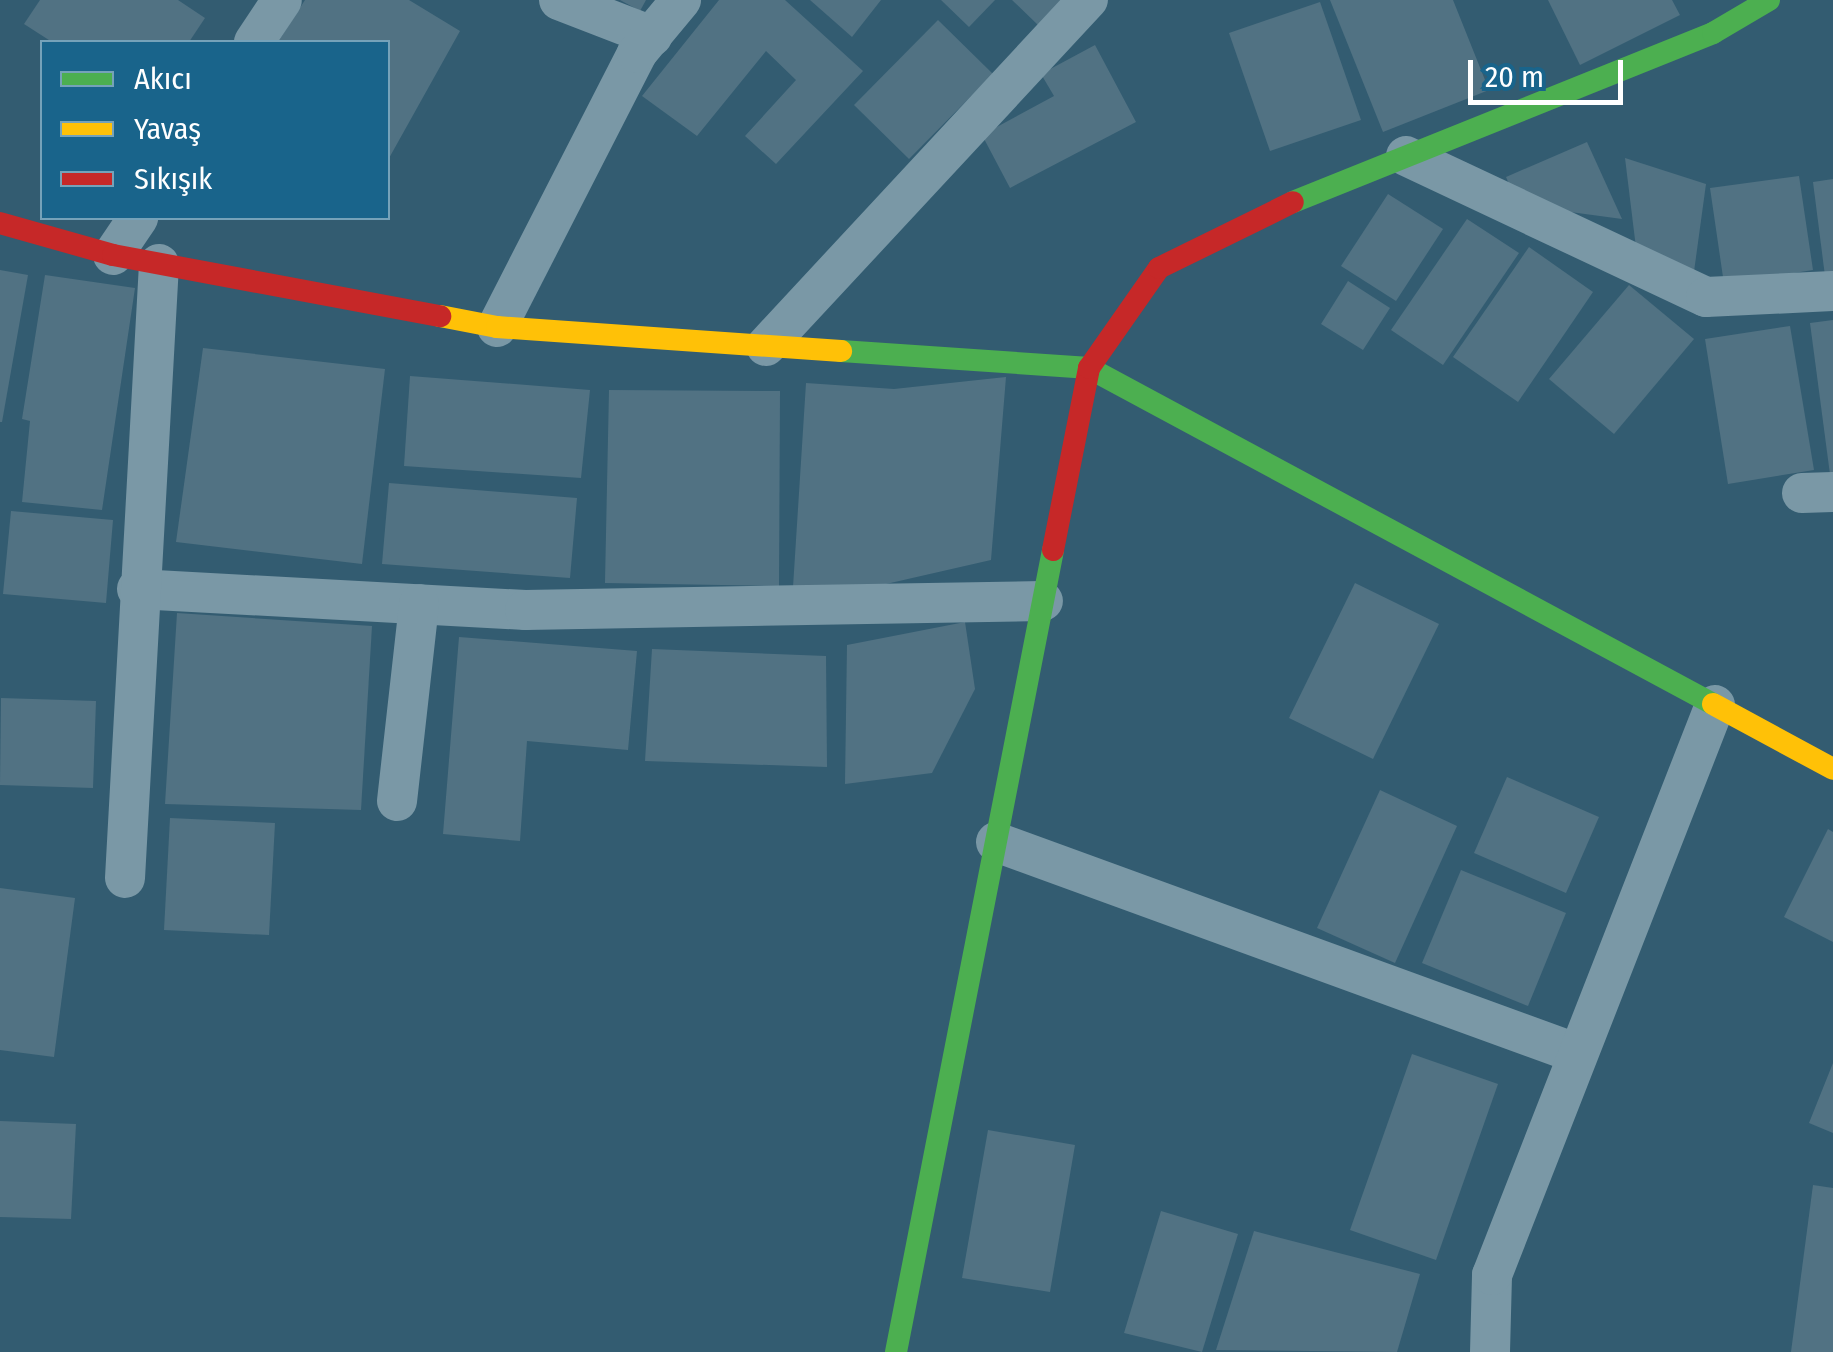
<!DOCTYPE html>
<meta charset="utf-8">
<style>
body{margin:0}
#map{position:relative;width:1833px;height:1352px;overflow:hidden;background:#335c71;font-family:"Fira Sans Condensed",sans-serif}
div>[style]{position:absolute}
.building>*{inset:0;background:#517283}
.street>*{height:40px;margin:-20px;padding:0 20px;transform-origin:20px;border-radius:20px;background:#7a98a6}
.fast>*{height:22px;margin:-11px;padding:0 11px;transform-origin:11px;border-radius:11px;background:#4caf50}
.slow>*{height:22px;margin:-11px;padding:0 11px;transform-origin:11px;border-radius:11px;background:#ffc107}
.jam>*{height:22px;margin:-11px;padding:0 11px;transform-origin:11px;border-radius:11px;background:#c62828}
span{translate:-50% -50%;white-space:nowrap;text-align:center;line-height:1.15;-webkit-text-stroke:8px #19648b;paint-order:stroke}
.legend{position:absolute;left:40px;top:40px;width:350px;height:180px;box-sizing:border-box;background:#19648b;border:2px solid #75a2b9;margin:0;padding:12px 18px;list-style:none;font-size:30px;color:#fff}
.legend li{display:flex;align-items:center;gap:20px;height:50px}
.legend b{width:50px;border:2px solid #75a2b9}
.scale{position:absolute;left:1468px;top:60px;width:155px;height:45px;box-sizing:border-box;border:5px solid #fff;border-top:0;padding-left:12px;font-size:30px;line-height:35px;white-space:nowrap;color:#fff;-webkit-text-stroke:8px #19648b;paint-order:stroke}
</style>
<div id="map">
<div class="building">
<div style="clip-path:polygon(40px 0,178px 0,205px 18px,189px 42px,52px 42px,24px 24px)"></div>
<div style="clip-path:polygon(305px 0,409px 0,460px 31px,388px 160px,388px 42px,278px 42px)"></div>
<div style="clip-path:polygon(620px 0,646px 0,640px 11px)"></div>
<div style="clip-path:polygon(719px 0,785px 0,863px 71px,776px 164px,745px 136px,796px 80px,766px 51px,697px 136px,642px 96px)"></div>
<div style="clip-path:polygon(810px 0,881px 0,852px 37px)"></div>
<div style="clip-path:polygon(941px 0,995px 0,969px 27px)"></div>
<div style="clip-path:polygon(1012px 0,1062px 0,1038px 25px)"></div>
<div style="clip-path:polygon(1330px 0,1453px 0,1489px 90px,1383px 132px)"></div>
<div style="clip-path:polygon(1548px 0,1672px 0,1680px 15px,1580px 65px)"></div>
<div style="clip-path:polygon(1320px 2px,1361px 120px,1270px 151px,1229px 33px)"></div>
<div style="clip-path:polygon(938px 20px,993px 74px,909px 159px,854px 105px)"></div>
<div style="clip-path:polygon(1095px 45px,1136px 122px,1010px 188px,982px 135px,1054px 96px,1041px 74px)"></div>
<div style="clip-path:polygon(1587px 142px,1622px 219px,1518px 205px,1506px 177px)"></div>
<div style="clip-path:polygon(1625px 158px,1706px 184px,1693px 279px,1637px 256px)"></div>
<div style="clip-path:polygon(1799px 176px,1813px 270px,1724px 284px,1710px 188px)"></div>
<div style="clip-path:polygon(1833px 179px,1833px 275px,1825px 276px,1813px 182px)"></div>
<div style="clip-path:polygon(1388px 194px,1443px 229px,1396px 301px,1341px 266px)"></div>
<div style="clip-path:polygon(1467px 219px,1519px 253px,1443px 365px,1391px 330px)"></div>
<div style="clip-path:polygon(1529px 247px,1593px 292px,1518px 402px,1453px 357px)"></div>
<div style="clip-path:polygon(0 270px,28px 275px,2px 422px,0 422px)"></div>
<div style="clip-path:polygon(45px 275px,135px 288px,102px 510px,22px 502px,30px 421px,22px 419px)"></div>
<div style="clip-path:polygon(1348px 281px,1390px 308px,1363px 350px,1321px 324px)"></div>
<div style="clip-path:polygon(1629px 285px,1694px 339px,1614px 434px,1549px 379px)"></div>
<div style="clip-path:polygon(1833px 320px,1833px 482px,1831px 482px,1810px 323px)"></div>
<div style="clip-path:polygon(1790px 326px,1814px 470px,1728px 484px,1705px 339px)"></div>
<div style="clip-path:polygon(203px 348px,385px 369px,362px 564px,176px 542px)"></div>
<div style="clip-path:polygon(410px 376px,590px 390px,581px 478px,404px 466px)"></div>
<div style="clip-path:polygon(1006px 377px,991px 560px,886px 584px,793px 587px,806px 383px,894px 389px)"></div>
<div style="clip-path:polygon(609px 390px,780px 391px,779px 586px,605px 583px)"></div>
<div style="clip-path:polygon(389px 483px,577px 498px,570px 578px,382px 564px)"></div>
<div style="clip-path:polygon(11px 511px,113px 520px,106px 603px,3px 594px)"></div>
<div style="clip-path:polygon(1355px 583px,1439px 624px,1373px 759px,1289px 718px)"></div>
<div style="clip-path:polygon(177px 613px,372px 626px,361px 810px,165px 804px)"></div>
<div style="clip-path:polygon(965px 622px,975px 689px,932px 773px,845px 784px,847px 645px)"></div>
<div style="clip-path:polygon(459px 637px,637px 651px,628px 750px,527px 741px,520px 841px,443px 834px)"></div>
<div style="clip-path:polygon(652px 649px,826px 656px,827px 767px,645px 761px)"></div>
<div style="clip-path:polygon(1px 698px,96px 701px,93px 788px,0 785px)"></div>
<div style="clip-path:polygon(1507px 777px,1599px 817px,1566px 893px,1474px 853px)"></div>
<div style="clip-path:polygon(1380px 790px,1457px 826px,1395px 963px,1317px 928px)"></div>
<div style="clip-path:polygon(170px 818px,275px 823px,269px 935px,164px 930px)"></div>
<div style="clip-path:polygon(1828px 829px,1833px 832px,1833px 942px,1784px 917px)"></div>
<div style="clip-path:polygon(1461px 870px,1566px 913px,1528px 1006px,1422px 963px)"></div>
<div style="clip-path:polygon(0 888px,75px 898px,54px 1057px,0 1050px)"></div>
<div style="clip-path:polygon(1412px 1054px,1498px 1084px,1436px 1260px,1350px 1230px)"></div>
<div style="clip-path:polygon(1833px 1063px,1833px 1133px,1809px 1123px)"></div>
<div style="clip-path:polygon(0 1121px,76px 1124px,71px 1219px,0 1217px)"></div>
<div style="clip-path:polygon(988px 1130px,1075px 1145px,1050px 1292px,962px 1278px)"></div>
<div style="clip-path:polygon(1813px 1185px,1833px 1188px,1833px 1352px,1791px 1352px)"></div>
<div style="clip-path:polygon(1161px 1211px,1238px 1234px,1202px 1352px,1124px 1333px)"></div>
<div style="clip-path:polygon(1254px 1231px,1420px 1274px,1397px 1352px,1216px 1350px)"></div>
</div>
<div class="street">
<div style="left:559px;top:0;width:100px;rotate:21.2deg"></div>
<div style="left:254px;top:42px;width:50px;rotate:-56.3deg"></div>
<div style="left:1406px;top:156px;width:331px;rotate:25.2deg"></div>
<div style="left:1706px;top:297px;width:127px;rotate:-2.7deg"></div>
<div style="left:113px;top:255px;width:45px;rotate:-56deg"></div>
<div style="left:497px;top:327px;width:308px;rotate:-62.9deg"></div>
<div style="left:637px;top:53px;width:69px;rotate:-50.3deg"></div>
<div style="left:766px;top:346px;width:473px;rotate:-47.1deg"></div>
<div style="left:1802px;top:493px;width:31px;rotate:-2deg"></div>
<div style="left:137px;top:589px;width:389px;rotate:3.1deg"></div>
<div style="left:525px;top:610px;width:518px;rotate:-1deg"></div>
<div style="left:397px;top:801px;width:198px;rotate:-83.6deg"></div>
<div style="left:996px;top:842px;width:619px;rotate:20.01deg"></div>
<div style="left:125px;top:878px;width:615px;rotate:-86.83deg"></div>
<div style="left:1490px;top:1352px;width:77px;rotate:-88.5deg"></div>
<div style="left:1492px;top:1275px;width:612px;rotate:-68.63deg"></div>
</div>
<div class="fast">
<div style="left:1293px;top:202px;width:453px;rotate:-21.9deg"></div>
<div style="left:1713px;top:33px;width:65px;rotate:-30.5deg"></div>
<div style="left:841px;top:351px;width:249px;rotate:3.9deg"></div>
<div style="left:1089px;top:368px;width:709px;rotate:28.3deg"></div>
<div style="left:896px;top:1352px;width:817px;rotate:-78.92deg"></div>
</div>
<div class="slow">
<div style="left:440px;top:316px;width:58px;rotate:10.9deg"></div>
<div style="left:497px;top:327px;width:345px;rotate:4deg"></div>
<div style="left:1713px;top:704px;width:136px;rotate:28.4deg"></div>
</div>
<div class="jam">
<div style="left:0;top:223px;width:117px;rotate:15.8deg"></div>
<div style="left:113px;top:255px;width:333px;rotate:10.6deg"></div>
<div style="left:1053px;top:550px;width:186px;rotate:-78.8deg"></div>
<div style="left:1089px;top:368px;width:122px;rotate:-55deg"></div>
<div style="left:1159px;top:268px;width:149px;rotate:-26.2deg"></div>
</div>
<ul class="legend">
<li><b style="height:12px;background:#4caf50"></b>Akıcı</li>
<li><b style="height:12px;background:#ffc107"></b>Yavaş</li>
<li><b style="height:12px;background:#c62828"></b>Sıkışık</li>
</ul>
<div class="scale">20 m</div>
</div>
